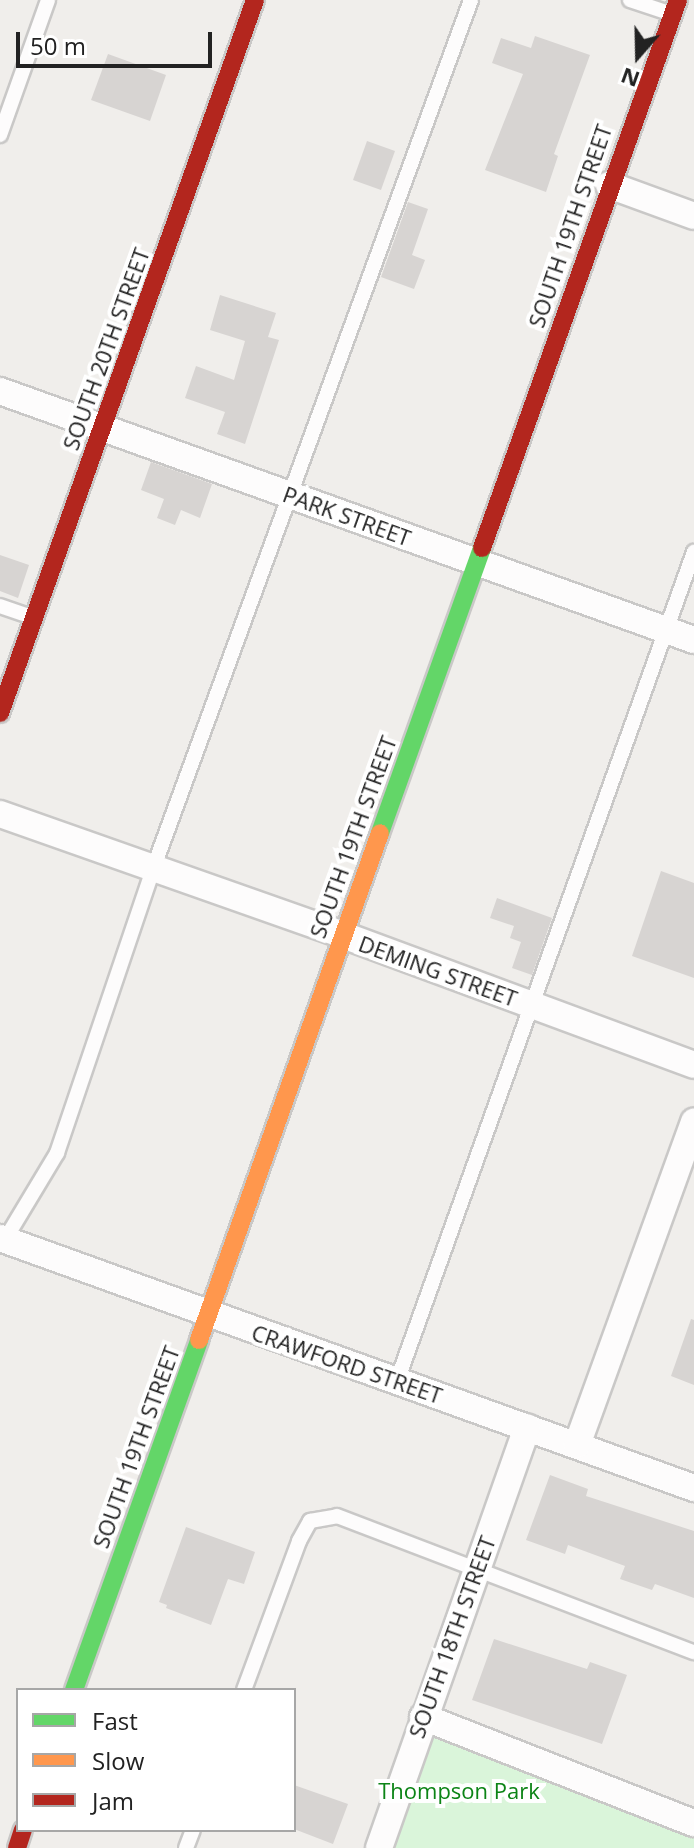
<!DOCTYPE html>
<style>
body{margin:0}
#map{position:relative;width:694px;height:1848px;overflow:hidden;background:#f0eeeb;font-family:"Open Sans",sans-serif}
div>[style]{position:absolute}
.park>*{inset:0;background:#daf5da}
.building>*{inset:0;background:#d7d4d2}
.roads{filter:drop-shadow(2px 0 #c9c8c7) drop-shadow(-2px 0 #c9c8c7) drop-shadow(0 2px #c9c8c7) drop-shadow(0 -2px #c9c8c7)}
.lane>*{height:14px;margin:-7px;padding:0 7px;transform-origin:7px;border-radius:7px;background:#fdfcfc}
.street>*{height:26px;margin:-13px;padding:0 13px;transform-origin:13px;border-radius:13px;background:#fdfcfc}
.fast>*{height:18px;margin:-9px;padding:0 9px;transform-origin:9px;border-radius:9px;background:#63d668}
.slow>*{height:18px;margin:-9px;padding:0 9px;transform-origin:9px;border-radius:9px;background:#ff974d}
.jam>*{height:18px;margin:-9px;padding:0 9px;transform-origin:9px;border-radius:9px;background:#b3261e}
span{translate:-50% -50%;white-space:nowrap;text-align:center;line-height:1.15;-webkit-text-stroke:8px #fff;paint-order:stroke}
.street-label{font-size:22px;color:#222}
.park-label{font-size:22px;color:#0c8416}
.legend{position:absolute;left:16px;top:1688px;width:280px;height:144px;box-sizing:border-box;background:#fff;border:2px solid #a7a7a7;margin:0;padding:10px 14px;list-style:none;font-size:24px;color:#222}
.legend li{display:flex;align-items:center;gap:16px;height:40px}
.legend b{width:40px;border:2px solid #a7a7a7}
.north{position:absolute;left:598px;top:16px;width:80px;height:80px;-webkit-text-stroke:6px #fff;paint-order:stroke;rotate:200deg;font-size:22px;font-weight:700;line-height:32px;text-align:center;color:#222}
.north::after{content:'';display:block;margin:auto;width:28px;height:36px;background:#222;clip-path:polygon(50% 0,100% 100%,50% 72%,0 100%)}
.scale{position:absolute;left:16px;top:32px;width:196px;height:36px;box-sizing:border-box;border:4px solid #222;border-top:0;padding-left:10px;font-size:24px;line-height:28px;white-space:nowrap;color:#222;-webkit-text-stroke:6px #fff;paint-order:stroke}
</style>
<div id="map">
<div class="park">
<div style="clip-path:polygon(423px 1717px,694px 1823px,694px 1848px,379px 1848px)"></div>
</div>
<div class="building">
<div style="clip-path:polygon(535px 36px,590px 55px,554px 154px,558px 156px,546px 192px,485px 170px,523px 74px,492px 63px,501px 38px,531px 48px)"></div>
<div style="clip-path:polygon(108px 54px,166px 75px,150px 121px,91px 100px)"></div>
<div style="clip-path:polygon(367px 141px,395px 151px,381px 190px,353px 180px)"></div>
<div style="clip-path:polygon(408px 202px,428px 209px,412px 255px,425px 260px,414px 289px,381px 277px)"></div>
<div style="clip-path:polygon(220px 295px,276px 313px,268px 337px,279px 340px,245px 444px,217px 434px,225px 412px,185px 398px,196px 366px,234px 380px,245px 341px,210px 330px)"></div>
<div style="clip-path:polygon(151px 462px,212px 484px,200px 518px,181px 510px,175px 525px,157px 518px,164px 499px,141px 490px)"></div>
<div style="clip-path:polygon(0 555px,29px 565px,18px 598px,0 591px)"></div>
<div style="clip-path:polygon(661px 871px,694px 883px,694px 978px,632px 956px)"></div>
<div style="clip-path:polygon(497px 898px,552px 918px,532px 975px,512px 968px,521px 942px,510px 938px,514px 926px,490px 918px)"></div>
<div style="clip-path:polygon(691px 1319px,694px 1320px,694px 1385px,671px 1376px)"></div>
<div style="clip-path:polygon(550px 1475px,588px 1489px,586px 1496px,694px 1531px,694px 1598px,655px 1584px,652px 1590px,620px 1579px,625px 1566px,568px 1545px,565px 1554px,526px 1540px)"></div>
<div style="clip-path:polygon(186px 1527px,255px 1552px,244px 1584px,228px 1579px,211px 1625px,166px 1608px,167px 1605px,159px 1602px)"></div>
<div style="clip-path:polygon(494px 1639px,587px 1669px,590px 1662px,627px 1675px,602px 1744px,472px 1700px)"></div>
<div style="clip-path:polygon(294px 1785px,348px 1804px,333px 1844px,294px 1829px)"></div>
</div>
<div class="roads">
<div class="lane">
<div style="left:630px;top:0;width:44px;rotate:18.4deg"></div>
<div style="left:0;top:135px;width:143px;rotate:-70.4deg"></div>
<div style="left:0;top:606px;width:36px;rotate:19deg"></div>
<div style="left:3px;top:1243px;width:105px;rotate:-59deg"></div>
<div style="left:57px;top:1153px;width:300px;rotate:-71.3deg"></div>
<div style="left:153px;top:869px;width:925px;rotate:-69.9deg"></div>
<div style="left:397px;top:1381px;width:881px;rotate:-70.29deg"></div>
<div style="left:244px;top:1690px;width:159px;rotate:-69.7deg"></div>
<div style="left:299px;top:1541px;width:23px;rotate:-61deg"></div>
<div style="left:310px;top:1521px;width:27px;rotate:-10deg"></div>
<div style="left:337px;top:1516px;width:382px;rotate:20.9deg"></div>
<div style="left:186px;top:1848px;width:19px;rotate:-69deg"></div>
</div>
<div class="street">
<div style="left:609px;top:185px;width:90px;rotate:20deg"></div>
<div style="left:0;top:391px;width:737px;rotate:19.74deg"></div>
<div style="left:0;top:814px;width:364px;rotate:19.4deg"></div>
<div style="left:343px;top:935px;width:374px;rotate:20.3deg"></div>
<div style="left:0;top:1238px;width:738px;rotate:19.81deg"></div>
<div style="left:577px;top:1445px;width:344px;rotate:-70.1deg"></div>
<div style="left:423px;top:1717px;width:291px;rotate:21.4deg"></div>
<div style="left:379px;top:1848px;width:446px;rotate:-70.6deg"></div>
</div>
<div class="fast">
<div style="left:380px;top:833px;width:303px;rotate:-70.3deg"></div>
<div style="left:74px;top:1690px;width:372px;rotate:-70.3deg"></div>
</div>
<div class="slow">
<div style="left:199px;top:1340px;width:538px;rotate:-70.35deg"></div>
</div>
<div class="jam">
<div style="left:482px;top:548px;width:582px;rotate:-70.32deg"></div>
<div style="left:0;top:713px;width:757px;rotate:-70.32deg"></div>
<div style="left:17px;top:1848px;width:19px;rotate:-72deg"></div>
</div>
</div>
<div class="street-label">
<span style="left:570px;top:226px;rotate:-71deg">SOUTH 19TH STREET</span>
<span style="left:106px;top:349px;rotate:-70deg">SOUTH 20TH STREET</span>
<span style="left:347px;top:516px;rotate:20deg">PARK STREET</span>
<span style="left:353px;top:837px;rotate:-70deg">SOUTH 19TH STREET</span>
<span style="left:438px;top:971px;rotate:20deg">DEMING STREET</span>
<span style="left:347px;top:1364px;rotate:19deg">CRAWFORD STREET</span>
<span style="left:136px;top:1447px;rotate:-70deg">SOUTH 19TH STREET</span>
<span style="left:452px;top:1637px;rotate:-70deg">SOUTH 18TH STREET</span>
</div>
<div class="park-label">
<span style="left:459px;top:1791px">Thompson Park</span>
</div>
<ul class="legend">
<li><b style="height:10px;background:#63d668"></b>Fast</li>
<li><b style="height:10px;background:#ff974d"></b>Slow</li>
<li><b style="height:10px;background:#b3261e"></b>Jam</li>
</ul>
<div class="north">N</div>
<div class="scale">50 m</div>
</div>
